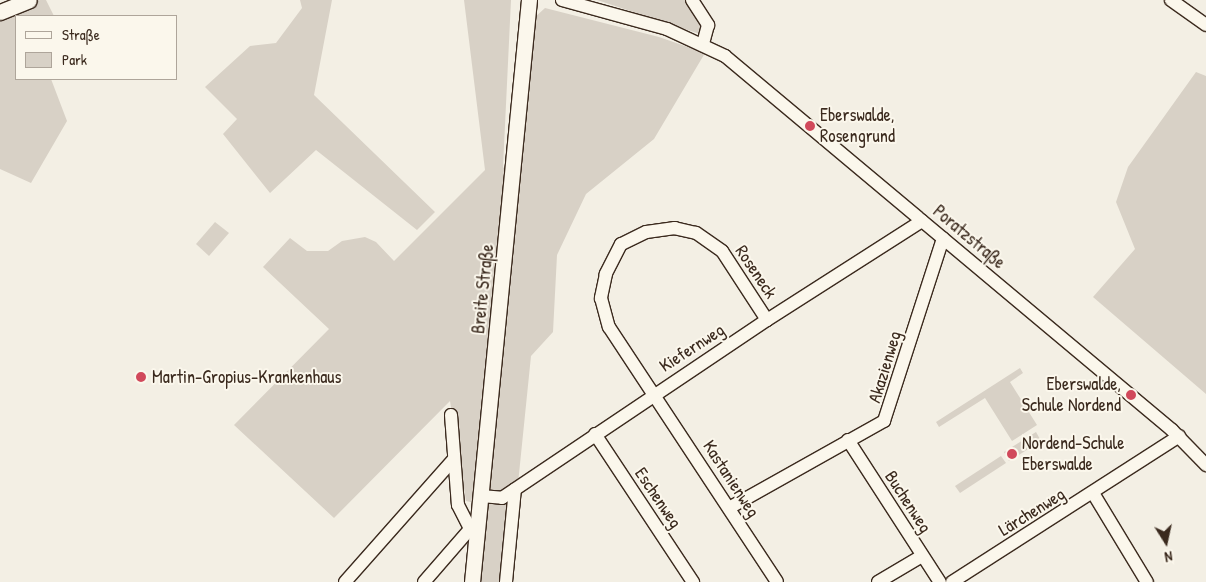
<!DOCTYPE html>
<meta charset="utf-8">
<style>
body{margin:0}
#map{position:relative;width:1206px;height:582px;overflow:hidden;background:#f3efe4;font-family:"Patrick Hand",sans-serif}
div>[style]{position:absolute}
.green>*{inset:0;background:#d8d1c6}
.roads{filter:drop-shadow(1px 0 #3b2a1e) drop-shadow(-1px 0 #3b2a1e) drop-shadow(0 1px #3b2a1e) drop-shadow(0 -1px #3b2a1e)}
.minor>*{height:12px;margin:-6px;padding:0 6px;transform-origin:6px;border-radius:6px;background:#fbf7ec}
.major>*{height:15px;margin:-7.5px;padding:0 7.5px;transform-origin:7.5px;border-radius:7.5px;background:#fbf7ec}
.dots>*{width:14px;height:14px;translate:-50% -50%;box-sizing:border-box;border:2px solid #fbf7ec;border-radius:50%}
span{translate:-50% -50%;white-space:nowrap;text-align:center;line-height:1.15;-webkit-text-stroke:4px #fbf7ec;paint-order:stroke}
.poi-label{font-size:18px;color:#3b2a1e}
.left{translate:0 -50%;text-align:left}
.right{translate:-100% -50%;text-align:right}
.street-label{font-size:18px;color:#3b2a1e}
.legend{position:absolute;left:15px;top:15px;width:162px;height:65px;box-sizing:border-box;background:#fbf7ec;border:1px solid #aea59a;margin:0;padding:6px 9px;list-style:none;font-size:15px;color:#3b2a1e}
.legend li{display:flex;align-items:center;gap:10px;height:25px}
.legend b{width:25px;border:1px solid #aea59a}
.north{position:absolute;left:1141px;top:517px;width:50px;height:50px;-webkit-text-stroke:4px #fbf7ec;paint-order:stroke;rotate:170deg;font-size:14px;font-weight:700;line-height:20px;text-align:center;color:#3b2a1e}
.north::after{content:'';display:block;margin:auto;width:18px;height:22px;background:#3b2a1e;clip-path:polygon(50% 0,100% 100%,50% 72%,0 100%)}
</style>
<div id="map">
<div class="green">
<div style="clip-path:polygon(40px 0,46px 0,54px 16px,16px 16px,16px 79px,51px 79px,67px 121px,31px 183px,0 169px,0 17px)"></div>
<div style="clip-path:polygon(300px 0,332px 0,314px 95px,435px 212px,417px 230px,316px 150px,270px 193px,223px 134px,237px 119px,205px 87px,250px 46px,276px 43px,302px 8px)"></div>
<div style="clip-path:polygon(464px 0,511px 0,503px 167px,508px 174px,475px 503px,466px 501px,450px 401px,334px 518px,234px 425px,329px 329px,263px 267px,290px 238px,307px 251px,328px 251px,342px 241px,365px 237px,376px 242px,394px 261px,485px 170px)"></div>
<div style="clip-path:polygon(597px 0,688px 0,702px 29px,700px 34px)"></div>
<div style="clip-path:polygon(545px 8px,659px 37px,705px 53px,654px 139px,586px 194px,557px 255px,553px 332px,531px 356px,508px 582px,477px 582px,533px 19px)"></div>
<div style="clip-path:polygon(1196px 72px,1206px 76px,1206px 394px,1093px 297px,1135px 249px,1116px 202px,1128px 167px)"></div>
<div style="clip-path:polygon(215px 222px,229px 233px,209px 256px,196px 244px)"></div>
<div style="clip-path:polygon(1020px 368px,1023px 373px,1010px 382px,1037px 425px,1012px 441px,985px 398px,939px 427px,936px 422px)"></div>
<div style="clip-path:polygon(1036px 432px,1041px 441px,1009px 461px,1004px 452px)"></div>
<div style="clip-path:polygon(1001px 456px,1006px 463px,960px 493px,955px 486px)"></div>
</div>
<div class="roads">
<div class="minor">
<div style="left:562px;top:0;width:109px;rotate:15.4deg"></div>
<div style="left:667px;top:29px;width:64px;rotate:25deg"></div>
<div style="left:725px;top:56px;width:583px;rotate:39.92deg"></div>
<div style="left:1172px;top:430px;width:49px;rotate:45.8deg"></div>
<div style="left:692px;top:0;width:30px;rotate:57deg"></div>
<div style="left:708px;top:25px;width:20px;rotate:105deg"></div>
<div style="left:1171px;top:0;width:43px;rotate:35.5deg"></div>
<div style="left:767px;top:320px;width:82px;rotate:-123.1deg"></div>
<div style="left:722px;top:251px;width:32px;rotate:-145deg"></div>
<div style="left:696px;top:233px;width:22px;rotate:-167deg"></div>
<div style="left:675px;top:228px;width:29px;rotate:172deg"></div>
<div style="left:646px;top:232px;width:28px;rotate:154deg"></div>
<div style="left:621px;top:244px;width:34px;rotate:117deg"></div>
<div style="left:606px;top:274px;width:25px;rotate:102deg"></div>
<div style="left:601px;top:298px;width:30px;rotate:75deg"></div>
<div style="left:609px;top:327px;width:305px;rotate:56.6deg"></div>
<div style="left:451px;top:415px;width:90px;rotate:85.6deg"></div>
<div style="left:458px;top:505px;width:27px;rotate:63deg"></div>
<div style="left:595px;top:434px;width:178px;rotate:56.5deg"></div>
<div style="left:848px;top:440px;width:169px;rotate:57.1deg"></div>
<div style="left:1093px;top:493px;width:104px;rotate:58.8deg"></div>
<div style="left:481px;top:496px;width:21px;rotate:5deg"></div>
<div style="left:502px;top:498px;width:319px;rotate:-33.9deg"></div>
<div style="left:767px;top:320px;width:184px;rotate:-32.6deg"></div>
<div style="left:729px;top:508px;width:178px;rotate:-29.3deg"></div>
<div style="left:884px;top:421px;width:192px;rotate:-72.1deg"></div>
<div style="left:345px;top:582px;width:164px;rotate:-48.5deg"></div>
<div style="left:424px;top:582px;width:70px;rotate:-49deg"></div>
<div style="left:470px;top:529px;width:7px"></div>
<div style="left:506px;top:582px;width:93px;rotate:-84.5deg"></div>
<div style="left:878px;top:582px;width:51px;rotate:-30.6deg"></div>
<div style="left:952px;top:582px;width:270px;rotate:-32.7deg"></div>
</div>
<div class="major">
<div style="left:0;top:12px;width:31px;rotate:-22deg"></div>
<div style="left:472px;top:582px;width:585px;rotate:-84.41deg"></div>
</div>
</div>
<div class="dots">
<div style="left:810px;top:126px;background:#d1495b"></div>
<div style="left:141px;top:377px;background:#d1495b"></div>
<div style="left:1131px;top:395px;background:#d1495b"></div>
<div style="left:1012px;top:454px;background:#d1495b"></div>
</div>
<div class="poi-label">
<span class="left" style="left:820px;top:126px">Eberswalde,<br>Rosengrund</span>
<span class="left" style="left:152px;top:377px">Martin-Gropius-Krankenhaus</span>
<span class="right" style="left:1121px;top:395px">Eberswalde,<br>Schule Nordend</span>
<span class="left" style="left:1022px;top:454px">Nordend-Schule<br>Eberswalde</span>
</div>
<div class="street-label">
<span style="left:969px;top:237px;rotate:40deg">Poratzstraße</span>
<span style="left:756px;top:272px;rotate:56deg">Roseneck</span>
<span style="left:483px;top:289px;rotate:-84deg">Breite Straße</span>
<span style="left:692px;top:348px;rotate:-33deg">Kiefernweg</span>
<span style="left:885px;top:367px;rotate:-73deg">Akazienweg</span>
<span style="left:731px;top:479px;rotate:57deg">Kastanienweg</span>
<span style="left:658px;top:498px;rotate:56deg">Eschenweg</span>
<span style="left:908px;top:502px;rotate:57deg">Buchenweg</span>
<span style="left:1032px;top:512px;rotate:-32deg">Lärchenweg</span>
</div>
<ul class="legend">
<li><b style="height:6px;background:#fbf7ec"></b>Straße</li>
<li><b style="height:14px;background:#d8d1c6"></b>Park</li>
</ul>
<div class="north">N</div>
</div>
